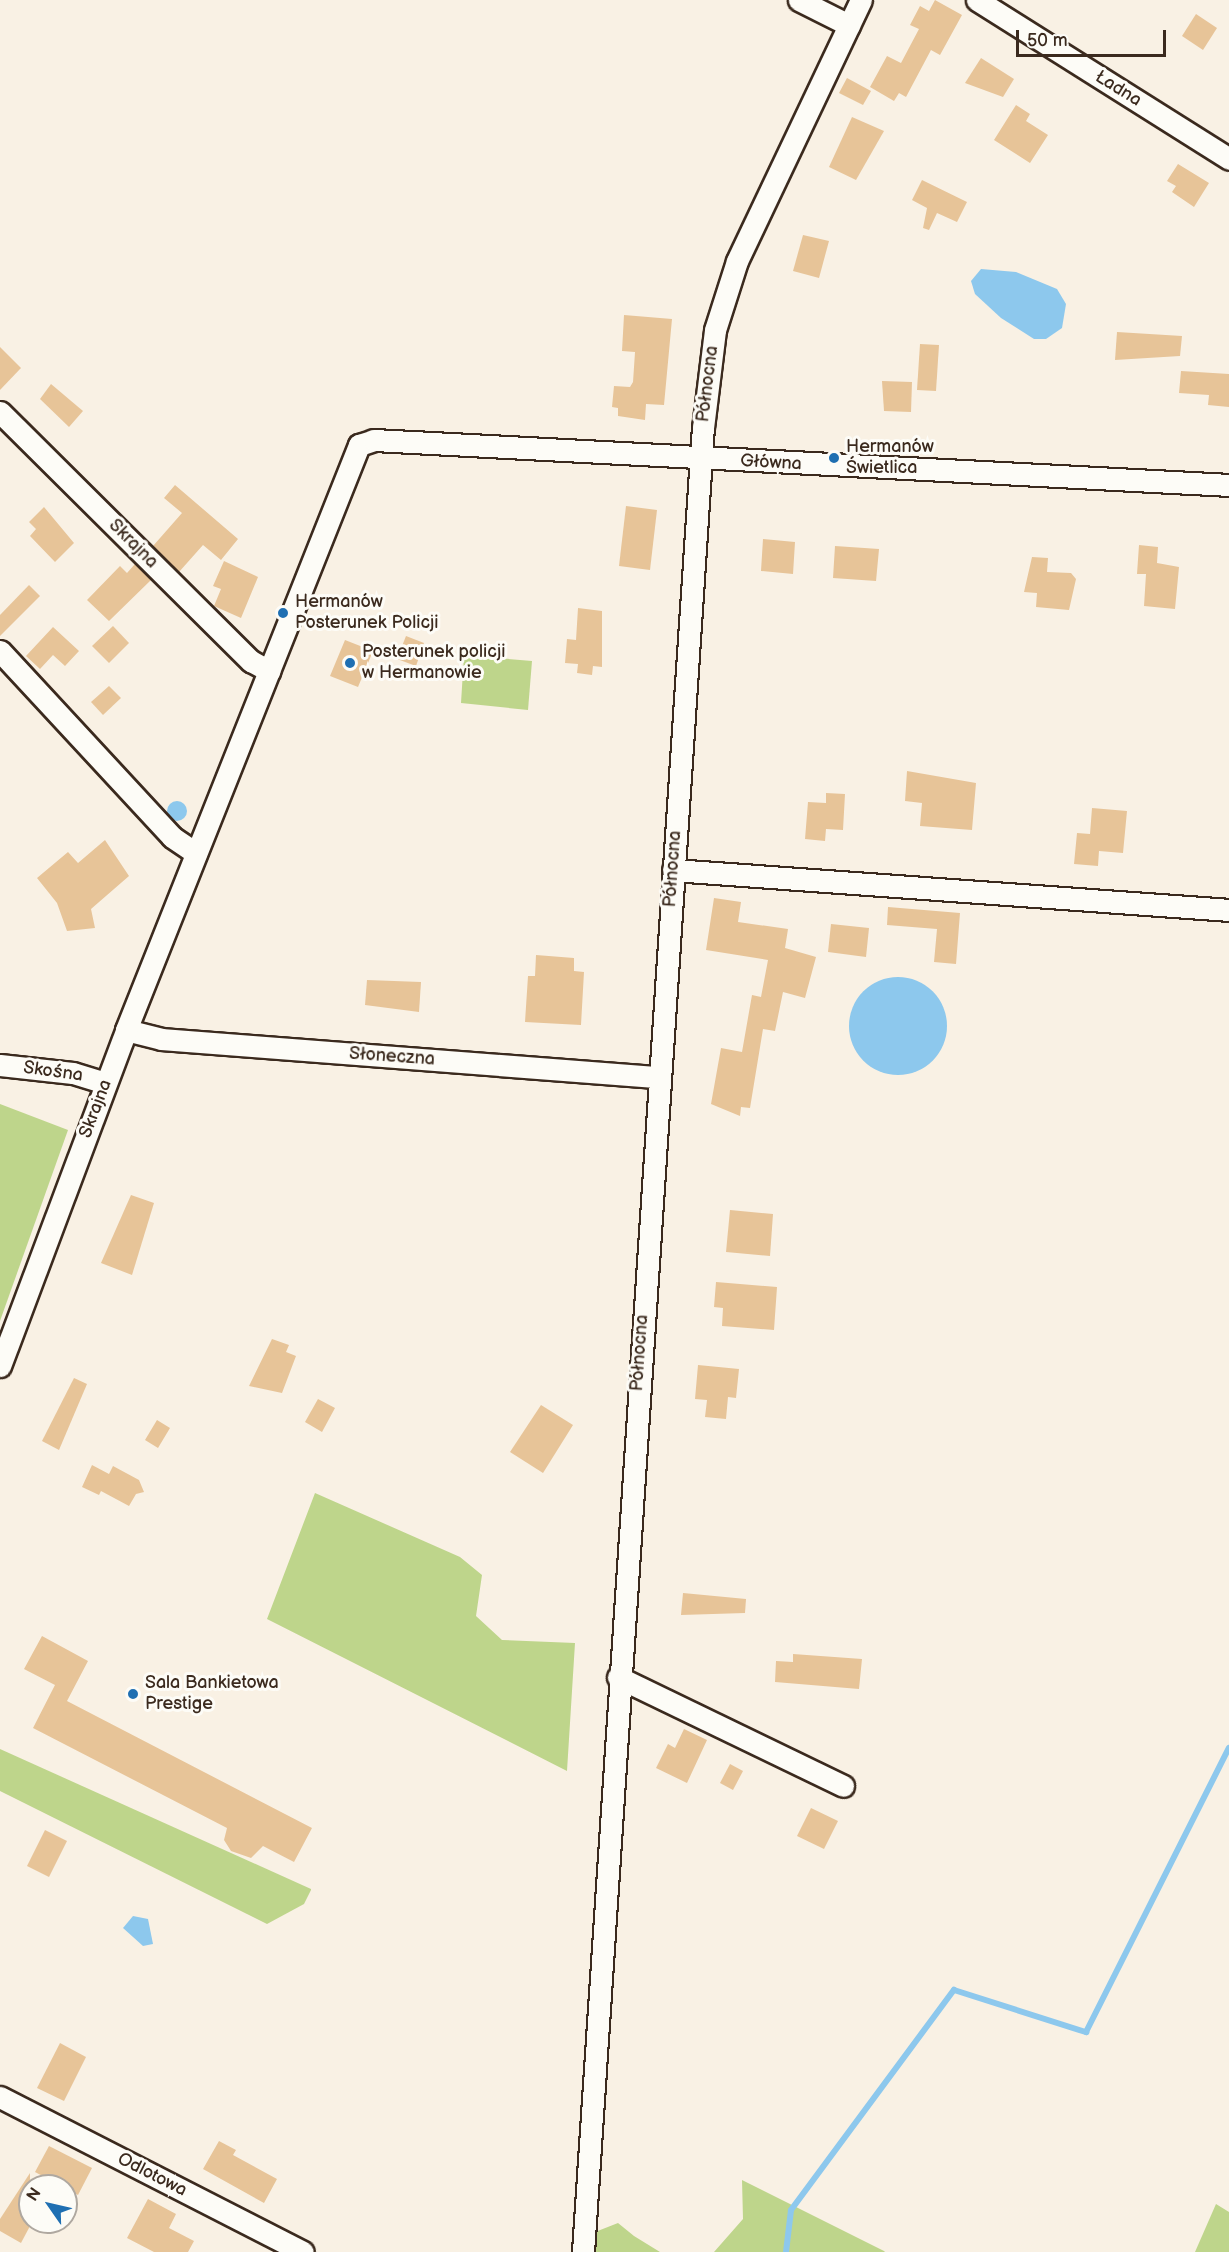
<!DOCTYPE html>
<meta charset="utf-8">
<style>
body{margin:0}
#map{position:relative;width:1229px;height:2252px;overflow:hidden;background:#f9f1e4;font-family:"Balsamiq Sans",sans-serif}
div>[style]{position:absolute}
.green>*{inset:0;background:#bed58b}
.water>*{inset:0;background:#8dc8ed}
.round{border-radius:50%}
.stream>*{height:6px;margin:-3px;padding:0 3px;transform-origin:3px;border-radius:3px;background:#8dc8ed}
.building>*{inset:0;background:#e7c498}
.roads{filter:drop-shadow(2px 0 #3b2a1e) drop-shadow(-2px 0 #3b2a1e) drop-shadow(0 2px #3b2a1e) drop-shadow(0 -2px #3b2a1e)}
.minor>*{height:21px;margin:-10.5px;padding:0 10.5px;transform-origin:10.5px;border-radius:10.5px;background:#fdfcf7}
.dots>*{width:16px;height:16px;translate:-50% -50%;box-sizing:border-box;border:3px solid #fdfcf7;border-radius:50%}
span{translate:-50% -50%;white-space:nowrap;text-align:center;line-height:1.15;-webkit-text-stroke:6px #fdfcf7;paint-order:stroke}
.street-label{font-size:18px;color:#3b2a1e}
.poi-label{font-size:18px;color:#3b2a1e}
.left{translate:0 -50%;text-align:left}
.north{position:absolute;left:18px;top:2174px;width:60px;height:60px;box-sizing:border-box;background:#fdfcf7;border:2px solid #afa8a0;border-radius:50%;rotate:304deg;font-size:16px;font-weight:700;line-height:24px;text-align:center;color:#3b2a1e}
.north::after{content:'';display:block;margin:auto;width:21px;height:27px;background:#1f6fb2;clip-path:polygon(50% 0,100% 100%,50% 72%,0 100%)}
.scale{position:absolute;left:1016px;top:30px;width:150px;height:27px;box-sizing:border-box;border:3px solid #3b2a1e;border-top:0;padding-left:8px;font-size:18px;line-height:21px;white-space:nowrap;color:#3b2a1e;-webkit-text-stroke:4px #fdfcf7;paint-order:stroke}
</style>
<div id="map">
<div class="green">
<div style="clip-path:polygon(464px 655px,532px 661px,528px 710px,461px 703px)"></div>
<div style="clip-path:polygon(0 1104px,68px 1130px,0 1321px)"></div>
<div style="clip-path:polygon(315px 1493px,460px 1557px,482px 1575px,476px 1616px,502px 1640px,575px 1643px,567px 1771px,267px 1619px)"></div>
<div style="clip-path:polygon(0 1749px,311px 1889px,311px 1890px,304px 1904px,267px 1924px,0 1791px)"></div>
<div style="clip-path:polygon(742px 2180px,884px 2251px,885px 2252px,714px 2252px,743px 2219px)"></div>
<div style="clip-path:polygon(1216px 2204px,1229px 2212px,1229px 2252px,1195px 2252px)"></div>
<div style="clip-path:polygon(618px 2223px,634px 2236px,660px 2252px,588px 2252px,590px 2234px)"></div>
</div>
<div class="water">
<div style="clip-path:polygon(981px 269px,1016px 272px,1057px 289px,1066px 304px,1062px 328px,1046px 339px,1034px 339px,1001px 318px,975px 294px,971px 281px)"></div>
<div class="round" style="left:167px;top:801px;width:20px;height:20px"></div>
<div class="round" style="left:849px;top:977px;width:98px;height:98px"></div>
<div style="clip-path:polygon(133px 1916px,148px 1919px,153px 1944px,143px 1946px,123px 1928px)"></div>
</div>
<div class="stream">
<div style="left:786px;top:2252px;width:42px;rotate:-83.2deg"></div>
<div style="left:791px;top:2210px;width:274px;rotate:-53.5deg"></div>
<div style="left:954px;top:1990px;width:139px;rotate:17.7deg"></div>
<div style="left:1086px;top:2032px;width:318px;rotate:-63.3deg"></div>
</div>
<div class="building">
<div style="clip-path:polygon(935px 0,962px 15px,940px 55px,931px 50px,906px 97px,899px 93px,894px 101px,870px 87px,887px 56px,901px 63px,919px 29px,910px 25px,920px 6px,929px 11px)"></div>
<div style="clip-path:polygon(1196px 14px,1217px 28px,1203px 50px,1182px 36px)"></div>
<div style="clip-path:polygon(981px 58px,1014px 79px,1003px 97px,965px 83px)"></div>
<div style="clip-path:polygon(847px 78px,871px 91px,863px 105px,839px 93px)"></div>
<div style="clip-path:polygon(1016px 105px,1030px 114px,1026px 121px,1048px 135px,1030px 163px,994px 140px)"></div>
<div style="clip-path:polygon(852px 117px,884px 131px,856px 180px,829px 167px)"></div>
<div style="clip-path:polygon(1178px 164px,1209px 183px,1194px 207px,1172px 192px,1176px 186px,1167px 181px)"></div>
<div style="clip-path:polygon(922px 180px,967px 202px,957px 222px,937px 213px,929px 230px,923px 228px,927px 208px,912px 200px)"></div>
<div style="clip-path:polygon(803px 235px,829px 241px,819px 278px,793px 271px)"></div>
<div style="clip-path:polygon(624px 315px,672px 319px,664px 405px,646px 404px,645px 420px,618px 416px,618px 408px,612px 407px,614px 386px,630px 387px,633px 382px,635px 352px,622px 351px)"></div>
<div style="clip-path:polygon(1117px 332px,1182px 336px,1180px 356px,1115px 360px)"></div>
<div style="clip-path:polygon(920px 344px,939px 345px,936px 391px,917px 390px)"></div>
<div style="clip-path:polygon(0 347px,21px 368px,0 390px)"></div>
<div style="clip-path:polygon(1181px 371px,1229px 374px,1229px 407px,1208px 405px,1209px 395px,1179px 393px)"></div>
<div style="clip-path:polygon(882px 381px,912px 382px,911px 412px,884px 411px)"></div>
<div style="clip-path:polygon(51px 384px,83px 411px,69px 427px,40px 399px)"></div>
<div style="clip-path:polygon(175px 485px,238px 539px,221px 560px,203px 545px,179px 572px,153px 546px,182px 513px,164px 498px)"></div>
<div style="clip-path:polygon(626px 506px,657px 510px,650px 570px,619px 566px)"></div>
<div style="clip-path:polygon(44px 507px,74px 543px,55px 562px,30px 536px,36px 529px,29px 522px)"></div>
<div style="clip-path:polygon(763px 539px,795px 542px,793px 574px,761px 571px)"></div>
<div style="clip-path:polygon(1139px 545px,1158px 547px,1157px 563px,1179px 567px,1175px 609px,1144px 606px,1146px 574px,1137px 574px)"></div>
<div style="clip-path:polygon(835px 546px,879px 549px,876px 581px,833px 578px)"></div>
<div style="clip-path:polygon(1032px 557px,1048px 558px,1047px 572px,1071px 573px,1076px 579px,1069px 610px,1036px 607px,1037px 593px,1024px 592px)"></div>
<div style="clip-path:polygon(224px 561px,258px 577px,241px 618px,214px 606px,221px 589px,213px 586px)"></div>
<div style="clip-path:polygon(135px 564px,151px 580px,109px 621px,87px 600px,120px 566px,127px 573px)"></div>
<div style="clip-path:polygon(29px 585px,40px 596px,0 636px,0 615px)"></div>
<div style="clip-path:polygon(578px 608px,602px 611px,602px 667px,593px 666px,592px 675px,577px 673px,578px 664px,565px 663px,567px 639px,576px 640px)"></div>
<div style="clip-path:polygon(113px 626px,129px 643px,109px 663px,92px 646px)"></div>
<div style="clip-path:polygon(53px 627px,79px 651px,65px 666px,53px 655px,40px 669px,26px 656px)"></div>
<div style="clip-path:polygon(406px 636px,424px 643px,416px 666px,397px 659px)"></div>
<div style="clip-path:polygon(345px 640px,373px 651px,358px 687px,330px 676px)"></div>
<div style="clip-path:polygon(109px 686px,121px 698px,103px 715px,91px 702px)"></div>
<div style="clip-path:polygon(907px 771px,976px 783px,972px 830px,920px 826px,922px 803px,905px 801px)"></div>
<div style="clip-path:polygon(826px 793px,845px 794px,843px 830px,826px 829px,825px 841px,805px 839px,808px 802px,826px 803px)"></div>
<div style="clip-path:polygon(1092px 808px,1127px 811px,1123px 853px,1099px 851px,1098px 866px,1074px 864px,1077px 833px,1090px 834px)"></div>
<div style="clip-path:polygon(105px 840px,129px 876px,91px 909px,95px 928px,67px 931px,57px 903px,37px 878px,68px 852px,78px 863px)"></div>
<div style="clip-path:polygon(714px 898px,741px 902px,738px 922px,788px 929px,785px 948px,816px 957px,805px 998px,783px 992px,775px 1031px,763px 1029px,750px 1108px,741px 1107px,740px 1116px,711px 1104px,721px 1048px,742px 1052px,752px 995px,761px 997px,768px 960px,706px 950px)"></div>
<div style="clip-path:polygon(888px 907px,960px 913px,956px 964px,934px 962px,937px 929px,887px 925px)"></div>
<div style="clip-path:polygon(831px 924px,869px 928px,866px 957px,828px 952px)"></div>
<div style="clip-path:polygon(536px 955px,574px 958px,574px 971px,584px 972px,581px 1025px,525px 1022px,528px 976px,535px 976px)"></div>
<div style="clip-path:polygon(367px 980px,421px 982px,419px 1012px,365px 1005px)"></div>
<div style="clip-path:polygon(131px 1195px,154px 1203px,132px 1275px,101px 1263px)"></div>
<div style="clip-path:polygon(730px 1210px,773px 1214px,770px 1256px,726px 1252px)"></div>
<div style="clip-path:polygon(716px 1282px,777px 1287px,774px 1330px,722px 1326px,723px 1308px,714px 1307px)"></div>
<div style="clip-path:polygon(272px 1339px,289px 1345px,286px 1352px,296px 1356px,282px 1393px,249px 1386px)"></div>
<div style="clip-path:polygon(698px 1365px,739px 1369px,736px 1398px,728px 1397px,726px 1419px,705px 1417px,707px 1400px,695px 1399px)"></div>
<div style="clip-path:polygon(74px 1378px,87px 1384px,59px 1450px,42px 1441px)"></div>
<div style="clip-path:polygon(318px 1399px,335px 1408px,322px 1432px,305px 1422px)"></div>
<div style="clip-path:polygon(541px 1405px,573px 1425px,543px 1473px,510px 1452px)"></div>
<div style="clip-path:polygon(157px 1420px,170px 1428px,158px 1448px,145px 1440px)"></div>
<div style="clip-path:polygon(92px 1465px,109px 1474px,113px 1466px,139px 1480px,144px 1492px,136px 1494px,129px 1506px,101px 1491px,99px 1495px,82px 1487px)"></div>
<div style="clip-path:polygon(683px 1593px,746px 1599px,745px 1613px,681px 1615px)"></div>
<div style="clip-path:polygon(42px 1636px,88px 1661px,67px 1701px,312px 1828px,294px 1862px,263px 1846px,251px 1858px,231px 1851px,224px 1840px,227px 1828px,33px 1728px,55px 1685px,24px 1669px)"></div>
<div style="clip-path:polygon(793px 1654px,862px 1659px,859px 1689px,775px 1682px,776px 1661px,793px 1662px)"></div>
<div style="clip-path:polygon(684px 1729px,707px 1740px,687px 1783px,656px 1768px,668px 1744px,675px 1748px)"></div>
<div style="clip-path:polygon(730px 1764px,743px 1771px,733px 1790px,720px 1783px)"></div>
<div style="clip-path:polygon(811px 1808px,838px 1821px,824px 1849px,797px 1836px)"></div>
<div style="clip-path:polygon(45px 1830px,67px 1841px,49px 1877px,27px 1866px)"></div>
<div style="clip-path:polygon(60px 2043px,86px 2057px,64px 2101px,37px 2088px)"></div>
<div style="clip-path:polygon(219px 2141px,236px 2150px,233px 2155px,277px 2179px,264px 2203px,203px 2169px)"></div>
<div style="clip-path:polygon(49px 2146px,92px 2168px,78px 2195px,35px 2172px)"></div>
<div style="clip-path:polygon(30px 2173px,30px 2226px,21px 2243px,0 2231px,0 2219px)"></div>
<div style="clip-path:polygon(148px 2199px,176px 2214px,169px 2228px,194px 2241px,188px 2252px,154px 2252px,127px 2238px)"></div>
</div>
<div class="roads">
<div class="minor">
<div style="left:799px;top:0;width:56px;rotate:26.6deg"></div>
<div style="left:977px;top:0;width:298px;rotate:32.2deg"></div>
<div style="left:0;top:412px;width:354px;rotate:44.8deg"></div>
<div style="left:251px;top:661px;width:21px;rotate:29deg"></div>
<div style="left:0;top:651px;width:253px;rotate:47.2deg"></div>
<div style="left:172px;top:837px;width:29px;rotate:34deg"></div>
<div style="left:673px;top:870px;width:557px;rotate:4.11deg"></div>
<div style="left:126px;top:1030px;width:36px;rotate:14deg"></div>
<div style="left:161px;top:1039px;width:499px;rotate:4.4deg"></div>
<div style="left:0;top:1065px;width:73px;rotate:6.3deg"></div>
<div style="left:73px;top:1073px;width:34px;rotate:17deg"></div>
<div style="left:0;top:1366px;width:359px;rotate:-69.4deg"></div>
<div style="left:126px;top:1030px;width:630px;rotate:-68.28deg"></div>
<div style="left:359px;top:445px;width:16px;rotate:-18deg"></div>
<div style="left:374px;top:440px;width:856px;rotate:3.01deg"></div>
<div style="left:618px;top:1677px;width:250px;rotate:25.8deg"></div>
<div style="left:0;top:2097px;width:340px;rotate:27.1deg"></div>
<div style="left:583px;top:2252px;width:1828px;rotate:-86.24deg"></div>
<div style="left:703px;top:428px;width:99px;rotate:-83deg"></div>
<div style="left:715px;top:330px;width:72px;rotate:-72.3deg"></div>
<div style="left:737px;top:261px;width:289px;rotate:-64.6deg"></div>
</div>
</div>
<div class="dots">
<div style="left:834px;top:458px;background:#1f6fb2"></div>
<div style="left:283px;top:613px;background:#1f6fb2"></div>
<div style="left:350px;top:663px;background:#1f6fb2"></div>
<div style="left:133px;top:1694px;background:#1f6fb2"></div>
</div>
<div class="street-label">
<span style="left:1118px;top:89px;rotate:32deg">Ładna</span>
<span style="left:708px;top:384px;rotate:-83deg">Północna</span>
<span style="left:771px;top:463px;rotate:3deg">Główna</span>
<span style="left:133px;top:544px;rotate:45deg">Skrajna</span>
<span style="left:673px;top:869px;rotate:-86deg">Północna</span>
<span style="left:392px;top:1057px;rotate:4deg">Słoneczna</span>
<span style="left:53px;top:1072px;rotate:8deg">Skośna</span>
<span style="left:96px;top:1109px;rotate:-69deg">Skrajna</span>
<span style="left:640px;top:1353px;rotate:-86deg">Północna</span>
<span style="left:152px;top:2175px;rotate:27deg">Odlotowa</span>
</div>
<div class="poi-label">
<span class="left" style="left:846px;top:458px">Hermanów<br>Świetlica</span>
<span class="left" style="left:295px;top:613px">Hermanów<br>Posterunek Policji</span>
<span class="left" style="left:362px;top:663px">Posterunek policji<br>w Hermanowie</span>
<span class="left" style="left:145px;top:1694px">Sala Bankietowa<br>Prestige</span>
</div>
<div class="north">N</div>
<div class="scale">50 m</div>
</div>
